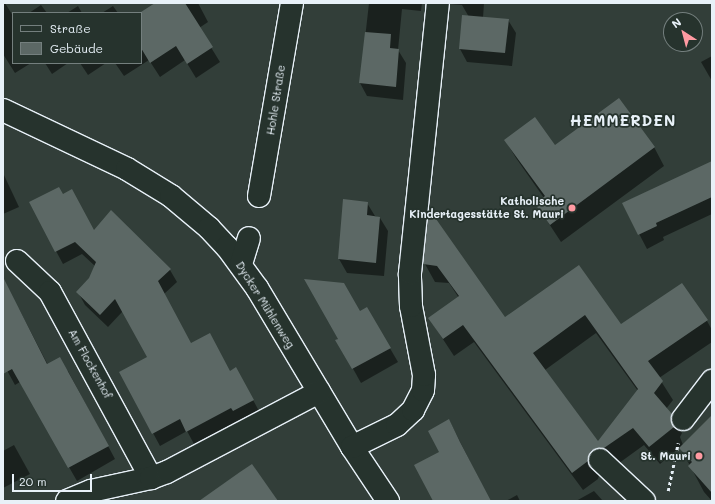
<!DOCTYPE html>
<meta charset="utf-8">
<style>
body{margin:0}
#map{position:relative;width:715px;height:504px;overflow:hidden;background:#323e39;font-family:Mali,sans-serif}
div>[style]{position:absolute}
.shadow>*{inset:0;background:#0007}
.building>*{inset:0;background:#5c6865}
.path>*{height:2.5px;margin-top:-1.25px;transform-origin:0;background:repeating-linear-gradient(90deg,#e8f1f8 0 3px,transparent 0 6px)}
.roads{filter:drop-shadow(1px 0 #e8f1f8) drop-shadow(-1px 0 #e8f1f8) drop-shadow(0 1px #e8f1f8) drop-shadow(0 -1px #e8f1f8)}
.minor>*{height:22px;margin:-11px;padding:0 11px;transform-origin:11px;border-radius:11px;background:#26332d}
.dots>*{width:11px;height:11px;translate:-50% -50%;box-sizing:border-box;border:2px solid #26332d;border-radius:50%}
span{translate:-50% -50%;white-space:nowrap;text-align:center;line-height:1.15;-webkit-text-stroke:3.5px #26332d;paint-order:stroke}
.street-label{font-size:11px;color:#e8f1f8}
.poi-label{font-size:11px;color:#e8f1f8;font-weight:700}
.right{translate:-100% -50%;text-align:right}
.district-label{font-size:15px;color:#e8f1f8;font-weight:700;letter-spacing:1px}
.frame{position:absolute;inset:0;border:4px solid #e8f1f8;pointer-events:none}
.legend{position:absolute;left:12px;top:12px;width:130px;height:52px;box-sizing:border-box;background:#26332d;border:1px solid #747f7e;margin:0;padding:5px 7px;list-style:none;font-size:12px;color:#e8f1f8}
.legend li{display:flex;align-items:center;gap:8px;height:20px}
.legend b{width:20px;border:1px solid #747f7e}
.north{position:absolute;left:663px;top:12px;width:40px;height:40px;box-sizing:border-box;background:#26332d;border:1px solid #747f7e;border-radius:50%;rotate:324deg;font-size:11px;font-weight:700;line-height:16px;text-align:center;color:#e8f1f8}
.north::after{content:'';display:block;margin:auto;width:14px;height:18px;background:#ff9aa2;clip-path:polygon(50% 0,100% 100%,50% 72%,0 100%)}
.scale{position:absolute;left:12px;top:474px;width:80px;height:18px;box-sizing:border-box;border:2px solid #e8f1f8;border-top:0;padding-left:5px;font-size:12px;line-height:14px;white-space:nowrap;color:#e8f1f8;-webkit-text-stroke:3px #26332d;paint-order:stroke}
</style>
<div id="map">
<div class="shadow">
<div style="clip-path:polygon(5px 3px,13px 16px,13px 63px,31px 63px,15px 73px,3px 54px,3px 4px)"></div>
<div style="clip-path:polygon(157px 3px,198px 3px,208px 22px,199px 28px,220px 62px,196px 78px,185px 60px,160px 77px,149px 60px,124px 76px,115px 63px,141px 63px,141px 13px)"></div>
<div style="clip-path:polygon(369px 3px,422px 3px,421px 11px,402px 9px,398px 50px,406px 63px,403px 100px,367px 96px,360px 83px)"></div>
<div style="clip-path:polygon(437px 3px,484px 3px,483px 18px,508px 20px,516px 33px,512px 66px,467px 62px,460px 49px,469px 17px,462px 5px)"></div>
<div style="clip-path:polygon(41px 5px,47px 13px,29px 13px)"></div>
<div style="clip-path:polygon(78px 6px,82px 13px,67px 13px)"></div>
<div style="clip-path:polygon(113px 6px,118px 13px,102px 13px)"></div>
<div style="clip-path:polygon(712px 56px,712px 81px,701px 62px)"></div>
<div style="clip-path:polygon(45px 63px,68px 63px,52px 74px)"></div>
<div style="clip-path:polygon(80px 63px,106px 63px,88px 75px)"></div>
<div style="clip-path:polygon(505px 140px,555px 147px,654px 147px,664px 166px,561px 242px,536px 204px,544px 198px,516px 158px)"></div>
<div style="clip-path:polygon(712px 162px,712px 214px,663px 237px,664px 240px,647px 249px,623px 203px)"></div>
<div style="clip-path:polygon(3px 173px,19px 207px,3px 214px)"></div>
<div style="clip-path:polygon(63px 195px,94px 231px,111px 212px,170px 270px,177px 282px,164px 294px,191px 345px,243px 381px,260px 413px,241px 423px,239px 420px,194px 444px,187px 431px,160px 446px,153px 433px,148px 357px,123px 311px,108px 327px,85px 305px,78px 292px,90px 279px,95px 266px,82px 254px,63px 264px,30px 203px)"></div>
<div style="clip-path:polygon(367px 203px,375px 216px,380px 218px,388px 231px,384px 276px,347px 273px,339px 259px)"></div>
<div style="clip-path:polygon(evenodd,430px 212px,505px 319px,579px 266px,621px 325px,707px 321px,712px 330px,712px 342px,659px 378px,673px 400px,666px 409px,682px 433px,680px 437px,683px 445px,712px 417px,712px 501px,704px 492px,680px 447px,660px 464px,644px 445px,615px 466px,601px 469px,598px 479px,583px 490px,474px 342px,454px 356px,429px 318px,459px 298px,449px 283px,435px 282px,425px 264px,430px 212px,596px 333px,638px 391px,598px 442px,545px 370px,596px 333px)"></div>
<div style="clip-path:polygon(3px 291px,19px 309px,48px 365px,68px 371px,115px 459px,77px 481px,20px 382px,15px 385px,3px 363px)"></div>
<div style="clip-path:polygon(367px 309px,398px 362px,361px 383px,337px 340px,360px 312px)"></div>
<div style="clip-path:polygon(449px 420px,485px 491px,465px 501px,435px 501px,441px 453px)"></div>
<div style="clip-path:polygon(14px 445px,30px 474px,3px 488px,3px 451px)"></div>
<div style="clip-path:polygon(594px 491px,603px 501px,576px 501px)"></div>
<div style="clip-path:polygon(517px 495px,520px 501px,506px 501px)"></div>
</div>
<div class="building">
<div style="clip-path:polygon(155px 3px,185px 3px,213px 47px,187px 64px,176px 46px,150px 63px,141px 48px,141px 12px)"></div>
<div style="clip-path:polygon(462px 15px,509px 19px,505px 53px,459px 49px)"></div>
<div style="clip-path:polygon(365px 32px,391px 34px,390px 48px,399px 49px,396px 87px,359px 83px)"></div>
<div style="clip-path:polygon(619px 98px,655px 147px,550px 225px,535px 204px,545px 196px,504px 140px,535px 117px,555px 145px)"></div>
<div style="clip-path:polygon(712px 161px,712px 197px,656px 223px,657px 226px,638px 235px,622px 203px)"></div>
<div style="clip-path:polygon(59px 187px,63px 194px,72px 189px,94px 230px,111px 210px,171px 269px,158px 281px,191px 343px,210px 333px,230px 371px,236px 367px,254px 400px,233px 411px,231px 408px,186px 432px,180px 419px,152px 434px,119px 372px,147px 357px,115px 299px,100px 315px,76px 292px,89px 278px,96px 262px,75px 242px,55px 252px,29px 202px)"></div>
<div style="clip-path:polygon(343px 199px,368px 202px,367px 215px,380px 217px,376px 263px,338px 259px)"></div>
<div style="clip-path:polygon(evenodd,429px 209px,505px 317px,579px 265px,621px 324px,682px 283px,708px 320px,648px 361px,663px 381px,654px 393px,672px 414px,671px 418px,674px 427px,649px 447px,633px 428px,604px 448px,597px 448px,591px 451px,588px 461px,572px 473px,463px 325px,443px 339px,428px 318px,459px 296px,437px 266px,423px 264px,429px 209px,585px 315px,638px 389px,598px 441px,533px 353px,585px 315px)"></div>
<div style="clip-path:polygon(3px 277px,47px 364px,60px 357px,109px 446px,68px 468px,12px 369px,3px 374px)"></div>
<div style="clip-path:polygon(304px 279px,344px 283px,360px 311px,367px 307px,391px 348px,352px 369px,335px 340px,338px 339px)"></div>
<div style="clip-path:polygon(712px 415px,712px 493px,688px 466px,692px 462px,679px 448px)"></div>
<div style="clip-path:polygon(449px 419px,460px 442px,491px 501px,433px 501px,414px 465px,439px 452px,428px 431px)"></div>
<div style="clip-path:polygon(252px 464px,278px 501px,199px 501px,240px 472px)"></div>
</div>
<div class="path">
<div style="left:668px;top:491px;width:49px;rotate:-78.2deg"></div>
</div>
<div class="roads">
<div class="minor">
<div style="left:3px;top:110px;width:137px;rotate:25.4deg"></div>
<div style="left:127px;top:169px;width:52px;rotate:31.5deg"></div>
<div style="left:171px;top:196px;width:50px;rotate:40.1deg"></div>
<div style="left:209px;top:228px;width:26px;rotate:47deg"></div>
<div style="left:227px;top:247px;width:51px;rotate:53.8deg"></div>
<div style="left:257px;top:288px;width:185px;rotate:59.1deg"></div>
<div style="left:352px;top:447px;width:65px;rotate:56.3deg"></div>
<div style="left:259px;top:196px;width:196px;rotate:-80.3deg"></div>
<div style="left:17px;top:261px;width:45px;rotate:43.2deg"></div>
<div style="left:50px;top:292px;width:212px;rotate:61.5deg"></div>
<div style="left:241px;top:264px;width:27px;rotate:-73deg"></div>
<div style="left:683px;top:419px;width:48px;rotate:-52.7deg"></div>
<div style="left:352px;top:447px;width:50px;rotate:-26.1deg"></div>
<div style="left:397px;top:425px;width:22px;rotate:-43deg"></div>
<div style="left:413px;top:410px;width:22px;rotate:-63deg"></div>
<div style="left:423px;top:390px;width:15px;rotate:-86deg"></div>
<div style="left:424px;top:375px;width:70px;rotate:-100.7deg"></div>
<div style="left:411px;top:306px;width:33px;rotate:-92deg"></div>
<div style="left:410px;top:273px;width:271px;rotate:-84.1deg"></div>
<div style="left:600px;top:460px;width:60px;rotate:43deg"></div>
<div style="left:67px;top:501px;width:26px;rotate:-23deg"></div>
<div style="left:91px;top:491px;width:61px;rotate:-12.2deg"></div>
<div style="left:151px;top:478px;width:17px;rotate:-21deg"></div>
<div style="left:167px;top:472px;width:172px;rotate:-27.8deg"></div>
</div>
</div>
<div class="dots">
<div style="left:572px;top:208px;background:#ff9aa2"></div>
<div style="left:699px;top:456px;background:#ff9aa2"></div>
</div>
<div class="street-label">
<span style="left:276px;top:100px;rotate:-81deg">Hohle Straße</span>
<span style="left:265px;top:305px;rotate:58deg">Dycker Mühlenweg</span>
<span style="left:90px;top:364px;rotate:61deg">Am Flockenhof</span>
</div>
<div class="poi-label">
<span class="right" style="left:564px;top:208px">Katholische<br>Kindertagesstätte St. Mauri</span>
<span class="right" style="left:691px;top:456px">St. Mauri</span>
</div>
<div class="district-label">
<span style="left:623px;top:121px">HEMMERDEN</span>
</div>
<div class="frame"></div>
<ul class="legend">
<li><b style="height:5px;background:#26332d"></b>Straße</li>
<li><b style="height:11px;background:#5c6865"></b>Gebäude</li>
</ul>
<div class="north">N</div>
<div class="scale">20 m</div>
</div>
